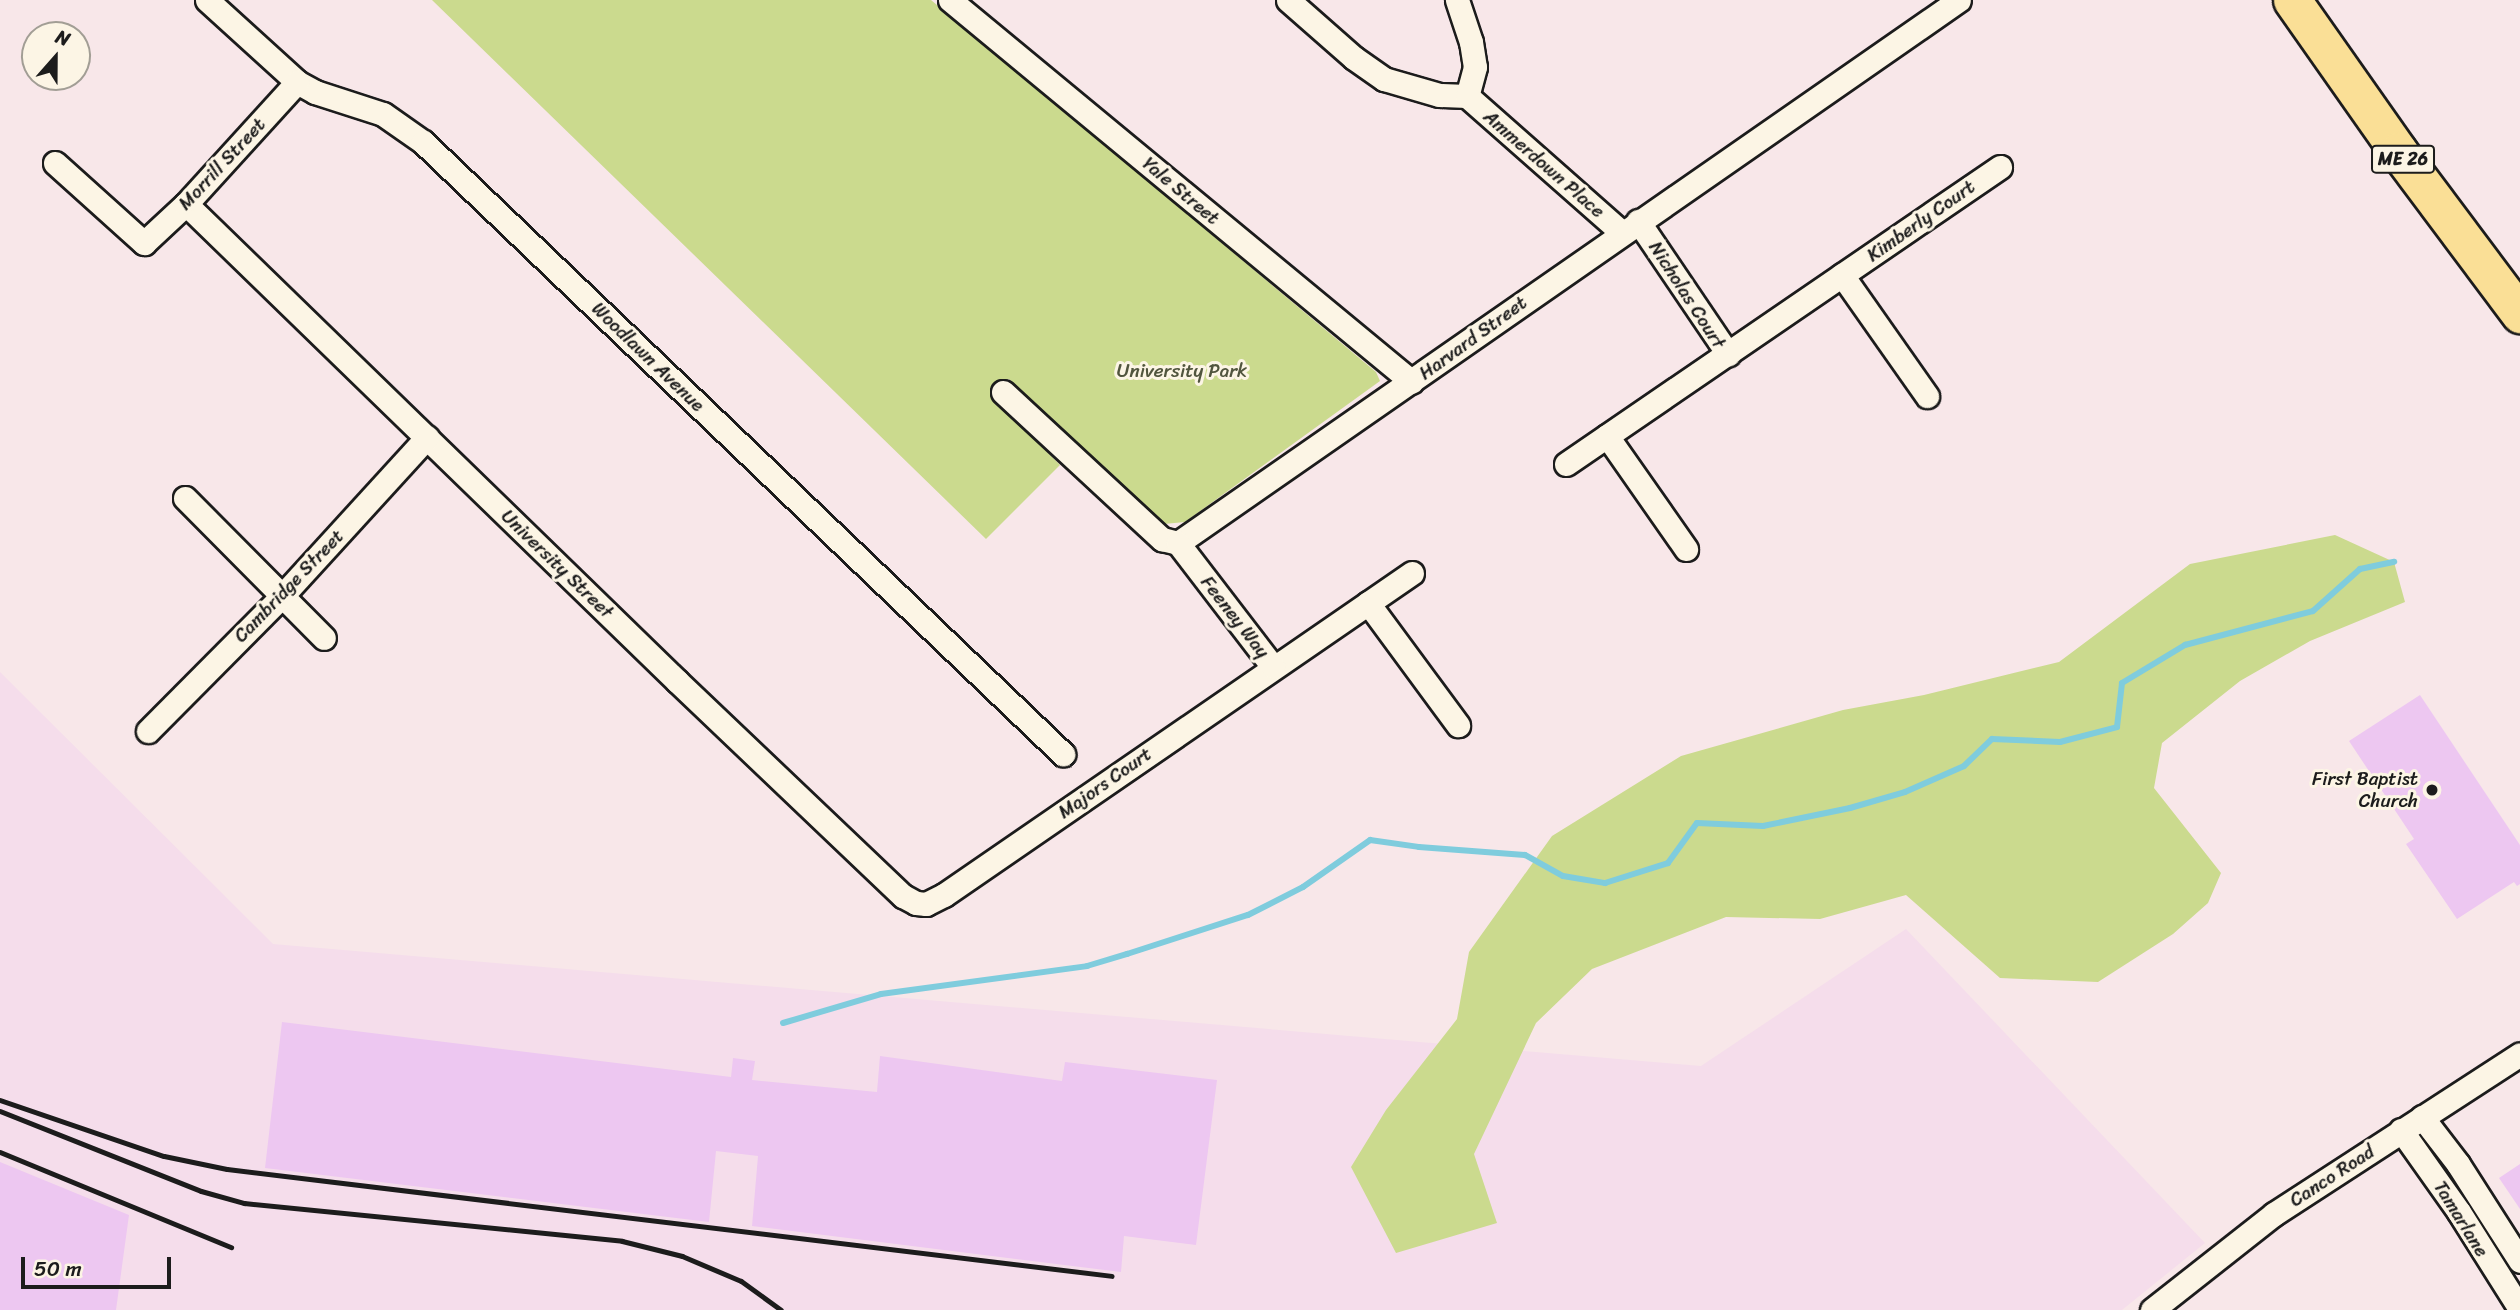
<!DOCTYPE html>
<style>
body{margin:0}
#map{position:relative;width:2520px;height:1310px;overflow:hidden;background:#f8e7e9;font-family:Sriracha,sans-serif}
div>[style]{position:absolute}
.built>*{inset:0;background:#f5ddeb}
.green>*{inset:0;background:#cbda8e}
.stream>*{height:6px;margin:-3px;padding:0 3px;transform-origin:3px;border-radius:3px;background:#7fccdd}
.building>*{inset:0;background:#edc7f1}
.roads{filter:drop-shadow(2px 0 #1c1c1c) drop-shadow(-2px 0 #1c1c1c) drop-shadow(0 2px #1c1c1c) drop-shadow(0 -2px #1c1c1c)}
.minor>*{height:23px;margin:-11.5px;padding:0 11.5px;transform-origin:11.5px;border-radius:11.5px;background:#fcf5e5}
.primary>*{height:37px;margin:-18.5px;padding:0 18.5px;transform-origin:18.5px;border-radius:18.5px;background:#fadf96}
.rail>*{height:5px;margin:-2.5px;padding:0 2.5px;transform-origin:2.5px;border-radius:2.5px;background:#1c1c1c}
.dots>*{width:19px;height:19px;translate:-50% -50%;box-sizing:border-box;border:4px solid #fcf5e5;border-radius:50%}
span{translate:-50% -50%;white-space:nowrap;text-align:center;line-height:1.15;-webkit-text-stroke:6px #fcf5e5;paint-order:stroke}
.shield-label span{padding:2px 5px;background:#fcf5e5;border:2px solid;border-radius:5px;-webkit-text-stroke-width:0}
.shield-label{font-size:18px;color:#1c1c1c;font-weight:700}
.street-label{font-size:19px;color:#1c1c1c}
.park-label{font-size:19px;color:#51553e}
.poi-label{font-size:19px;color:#1c1c1c}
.right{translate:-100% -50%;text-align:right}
.north{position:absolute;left:21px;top:21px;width:70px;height:70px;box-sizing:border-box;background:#fcf5e5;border:2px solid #a29e95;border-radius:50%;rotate:21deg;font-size:19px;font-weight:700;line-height:28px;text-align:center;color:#1c1c1c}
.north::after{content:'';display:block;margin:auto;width:24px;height:32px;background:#1c1c1c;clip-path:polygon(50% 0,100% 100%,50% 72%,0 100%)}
.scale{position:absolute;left:21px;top:1257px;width:150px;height:32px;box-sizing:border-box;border:4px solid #1c1c1c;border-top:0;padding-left:9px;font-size:21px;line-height:24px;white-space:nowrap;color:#1c1c1c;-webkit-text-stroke:5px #fcf5e5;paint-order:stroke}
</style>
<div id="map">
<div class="built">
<div style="clip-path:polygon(0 672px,273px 944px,1701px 1066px,1906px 929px,2205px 1243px,2122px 1310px,0 1310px)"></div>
</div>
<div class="green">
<div style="clip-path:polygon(432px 0,931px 0,1376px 372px,1380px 381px,1185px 522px,1164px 524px,1009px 379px,990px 394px,1060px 465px,986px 539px)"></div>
<div style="clip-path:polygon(2335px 535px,2394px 562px,2405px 602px,2310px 641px,2240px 681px,2162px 743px,2154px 788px,2221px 873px,2208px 903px,2173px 934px,2098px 982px,2000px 978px,1906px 895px,1820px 919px,1726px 917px,1592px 969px,1536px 1023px,1474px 1154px,1497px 1223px,1396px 1253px,1351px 1167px,1386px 1110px,1457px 1019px,1469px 952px,1552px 836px,1681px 756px,1843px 710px,1924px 695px,2059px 662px,2190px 564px)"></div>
</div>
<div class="stream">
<div style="left:783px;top:1023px;width:102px;rotate:-16.5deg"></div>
<div style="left:881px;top:994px;width:208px;rotate:-7.7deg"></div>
<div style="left:1087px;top:966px;width:42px;rotate:-16.7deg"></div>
<div style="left:1127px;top:954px;width:127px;rotate:-17.9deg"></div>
<div style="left:1248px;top:915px;width:62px;rotate:-27deg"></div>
<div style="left:1303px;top:887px;width:82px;rotate:-35deg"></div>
<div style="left:1370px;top:840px;width:49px;rotate:8.1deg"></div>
<div style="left:1419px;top:847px;width:106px;rotate:4.3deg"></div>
<div style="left:1525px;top:855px;width:43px;rotate:28.9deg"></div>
<div style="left:1563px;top:876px;width:43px;rotate:9.5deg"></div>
<div style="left:1605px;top:883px;width:66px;rotate:-17.6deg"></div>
<div style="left:1668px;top:863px;width:49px;rotate:-54.1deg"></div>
<div style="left:1697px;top:823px;width:66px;rotate:2.6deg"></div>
<div style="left:1763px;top:826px;width:89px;rotate:-11.7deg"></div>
<div style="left:1850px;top:808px;width:57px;rotate:-16.2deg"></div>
<div style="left:1905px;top:792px;width:64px;rotate:-23.8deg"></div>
<div style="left:1964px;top:766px;width:39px;rotate:-44deg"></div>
<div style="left:1992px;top:739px;width:68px;rotate:2.5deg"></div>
<div style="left:2060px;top:742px;width:59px;rotate:-14.7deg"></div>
<div style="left:2117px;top:727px;width:44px;rotate:-83.5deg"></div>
<div style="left:2122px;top:683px;width:74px;rotate:-31.1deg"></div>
<div style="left:2185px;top:645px;width:132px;rotate:-14.9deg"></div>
<div style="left:2313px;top:611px;width:63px;rotate:-41.8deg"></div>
<div style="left:2360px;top:569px;width:35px;rotate:-12deg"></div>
</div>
<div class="building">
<div style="clip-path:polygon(2420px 695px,2520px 845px,2520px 884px,2517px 886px,2514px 882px,2457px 919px,2406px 844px,2414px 839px,2349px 741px)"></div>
<div style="clip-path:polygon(282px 1022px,731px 1077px,733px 1058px,755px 1061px,752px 1080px,877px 1092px,880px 1056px,1062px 1081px,1065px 1062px,1217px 1080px,1196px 1245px,1124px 1236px,1121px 1272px,752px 1226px,758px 1156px,716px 1151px,709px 1222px,265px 1168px)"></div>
<div style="clip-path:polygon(0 1162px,129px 1215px,116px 1310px,0 1310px)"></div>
<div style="clip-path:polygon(2520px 1164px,2520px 1209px,2499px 1178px)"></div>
</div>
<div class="roads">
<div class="minor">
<div style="left:207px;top:0;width:122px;rotate:42.3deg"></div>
<div style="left:297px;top:82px;width:21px;rotate:29deg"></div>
<div style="left:315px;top:92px;width:71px;rotate:17.9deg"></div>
<div style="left:383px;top:114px;width:49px;rotate:35deg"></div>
<div style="left:423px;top:142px;width:886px;rotate:43.72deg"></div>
<div style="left:950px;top:0;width:599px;rotate:39.59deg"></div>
<div style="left:1288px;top:0;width:88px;rotate:41.3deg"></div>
<div style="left:1354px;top:58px;width:37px;rotate:35deg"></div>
<div style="left:1384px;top:79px;width:57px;rotate:16.2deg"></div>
<div style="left:1439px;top:95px;width:28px;rotate:2deg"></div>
<div style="left:1467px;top:96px;width:205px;rotate:41.4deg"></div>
<div style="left:1457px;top:0;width:44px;rotate:71.6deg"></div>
<div style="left:1471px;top:42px;width:25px;rotate:81deg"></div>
<div style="left:1475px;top:67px;width:30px;rotate:105deg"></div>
<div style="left:55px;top:163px;width:120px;rotate:42deg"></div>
<div style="left:144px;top:243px;width:57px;rotate:-42.9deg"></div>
<div style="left:186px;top:204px;width:165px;rotate:-47.7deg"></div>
<div style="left:186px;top:204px;width:685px;rotate:44.17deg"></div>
<div style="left:677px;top:681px;width:312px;rotate:43.6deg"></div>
<div style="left:903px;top:896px;width:15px;rotate:28deg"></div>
<div style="left:916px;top:903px;width:10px;rotate:6deg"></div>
<div style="left:926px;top:904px;width:20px;rotate:-27deg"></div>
<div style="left:944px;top:895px;width:568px;rotate:-34.53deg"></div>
<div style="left:1638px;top:221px;width:161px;rotate:55.9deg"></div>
<div style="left:1842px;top:275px;width:148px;rotate:54.9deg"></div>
<div style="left:1003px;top:392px;width:217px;rotate:42.8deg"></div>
<div style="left:1162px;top:539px;width:16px;rotate:14deg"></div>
<div style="left:1178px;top:543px;width:951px;rotate:-34.81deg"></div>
<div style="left:1607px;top:436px;width:138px;rotate:55deg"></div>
<div style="left:1566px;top:464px;width:526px;rotate:-34.39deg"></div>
<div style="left:185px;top:498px;width:197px;rotate:45.2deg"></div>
<div style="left:1178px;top:543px;width:156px;rotate:52.5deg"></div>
<div style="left:1368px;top:603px;width:152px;rotate:53.6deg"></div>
<div style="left:148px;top:731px;width:190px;rotate:-45.2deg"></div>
<div style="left:282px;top:596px;width:215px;rotate:-47.6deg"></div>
<div style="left:2422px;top:1117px;width:59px;rotate:52.5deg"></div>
<div style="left:2458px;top:1164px;width:115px;rotate:57.4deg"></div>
<div style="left:2401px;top:1130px;width:100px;rotate:54.7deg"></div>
<div style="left:2459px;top:1212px;width:115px;rotate:57.8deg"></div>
<div style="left:2152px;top:1310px;width:155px;rotate:-38.2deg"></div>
<div style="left:2274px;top:1214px;width:293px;rotate:-33deg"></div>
</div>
<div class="primary">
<div style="left:2292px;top:0;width:184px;rotate:54.9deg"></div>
<div style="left:2398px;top:151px;width:204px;rotate:53.2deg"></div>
</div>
</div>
<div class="rail">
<div style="left:0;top:1100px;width:173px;rotate:18.9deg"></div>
<div style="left:164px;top:1156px;width:64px;rotate:11.7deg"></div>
<div style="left:227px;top:1169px;width:891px;rotate:6.89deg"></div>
<div style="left:0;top:1111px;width:216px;rotate:21.7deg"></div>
<div style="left:201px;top:1191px;width:45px;rotate:15.6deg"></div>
<div style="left:244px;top:1203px;width:380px;rotate:5.7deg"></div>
<div style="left:622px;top:1241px;width:62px;rotate:14deg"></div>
<div style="left:682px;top:1256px;width:64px;rotate:23deg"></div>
<div style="left:741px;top:1281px;width:49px;rotate:35.9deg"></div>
<div style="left:0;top:1152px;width:250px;rotate:22.4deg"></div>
</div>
<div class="dots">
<div style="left:2432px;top:790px;background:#1c1c1c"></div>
</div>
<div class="shield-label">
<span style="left:2403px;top:159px">ME 26</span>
</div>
<div class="street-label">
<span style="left:222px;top:164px;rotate:-47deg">Morrill Street</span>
<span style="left:1544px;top:164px;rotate:41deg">Ammerdown Place</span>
<span style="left:1181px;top:191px;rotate:40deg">Yale Street</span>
<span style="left:1921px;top:221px;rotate:-35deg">Kimberly Court</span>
<span style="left:1687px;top:295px;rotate:57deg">Nicholas Court</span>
<span style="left:1473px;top:338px;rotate:-36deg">Harvard Street</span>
<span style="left:648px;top:357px;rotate:44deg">Woodlawn Avenue</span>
<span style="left:557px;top:564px;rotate:44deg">University Street</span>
<span style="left:289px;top:586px;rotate:-46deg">Cambridge Street</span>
<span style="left:1235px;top:617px;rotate:52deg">Feeney Way</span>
<span style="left:1105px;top:783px;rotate:-35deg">Majors Court</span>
<span style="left:2332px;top:1176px;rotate:-33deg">Canco Road</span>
<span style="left:2461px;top:1219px;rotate:58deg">Tamarlane</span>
</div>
<div class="park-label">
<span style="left:1182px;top:371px">University Park</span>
</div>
<div class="poi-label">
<span class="right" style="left:2418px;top:790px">First Baptist<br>Church</span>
</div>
<div class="north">N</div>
<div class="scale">50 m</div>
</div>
